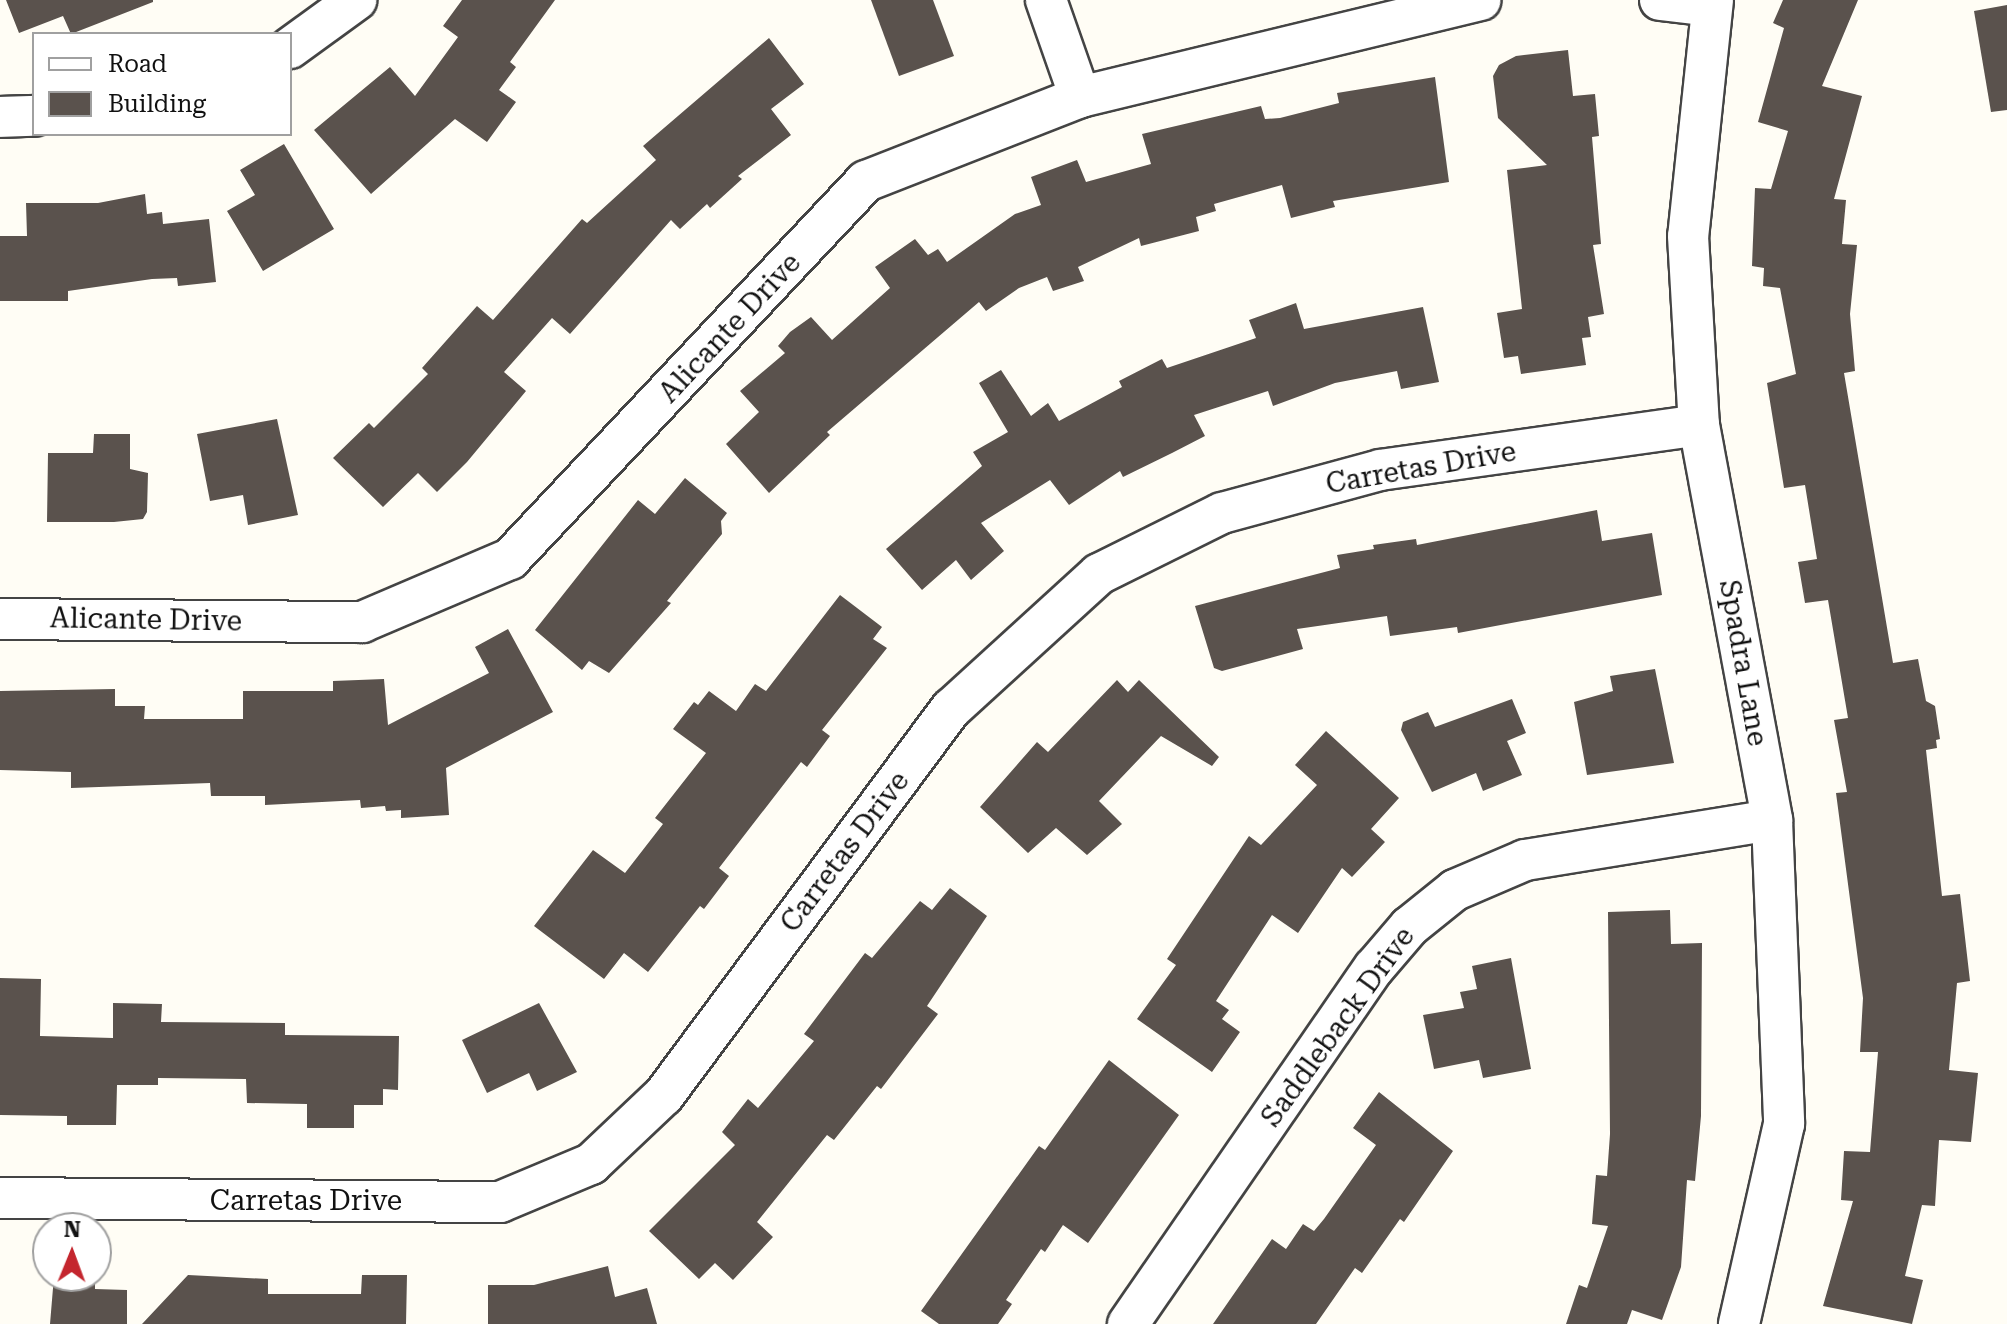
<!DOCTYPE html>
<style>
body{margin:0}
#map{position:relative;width:2007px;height:1324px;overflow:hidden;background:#fffdf5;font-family:"Roboto Serif",serif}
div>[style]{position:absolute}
.building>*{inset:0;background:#5a524d}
.roads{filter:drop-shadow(2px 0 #444) drop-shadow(-2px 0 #444) drop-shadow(0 2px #444) drop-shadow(0 -2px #444)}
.street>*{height:40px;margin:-20px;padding:0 20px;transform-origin:20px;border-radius:20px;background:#fff}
span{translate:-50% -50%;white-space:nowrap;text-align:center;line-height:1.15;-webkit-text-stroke:8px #fff;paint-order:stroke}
.street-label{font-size:28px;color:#111}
.legend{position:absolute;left:32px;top:32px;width:260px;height:104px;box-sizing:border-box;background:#fff;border:2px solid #a0a0a0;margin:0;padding:10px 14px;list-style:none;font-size:24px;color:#111}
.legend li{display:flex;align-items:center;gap:16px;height:40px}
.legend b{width:40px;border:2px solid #a0a0a0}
.north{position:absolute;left:32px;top:1212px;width:80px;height:80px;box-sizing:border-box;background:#fff;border:2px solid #a0a0a0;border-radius:50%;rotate:1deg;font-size:22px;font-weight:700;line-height:32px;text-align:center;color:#111}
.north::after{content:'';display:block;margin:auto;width:28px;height:36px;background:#c4262e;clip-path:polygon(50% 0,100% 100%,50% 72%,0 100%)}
</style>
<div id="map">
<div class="building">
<div style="clip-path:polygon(6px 0,153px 0,153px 2px,71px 34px,63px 16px,19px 33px)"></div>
<div style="clip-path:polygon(462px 0,555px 0,510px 62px,516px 67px,499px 90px,516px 102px,487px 142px,455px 119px,371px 194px,314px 130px,390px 67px,415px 96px,458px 37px,443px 26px)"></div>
<div style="clip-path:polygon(871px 0,933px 0,954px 56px,899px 76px)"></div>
<div style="clip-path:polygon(1783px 0,1858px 0,1822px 86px,1862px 96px,1834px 199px,1846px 200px,1842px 244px,1857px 245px,1850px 314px,1855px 371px,1844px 373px,1893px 663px,1918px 659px,1926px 701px,1935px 706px,1940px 739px,1936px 740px,1937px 748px,1926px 750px,1942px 896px,1960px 894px,1970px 981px,1957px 983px,1949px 1070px,1978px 1073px,1971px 1142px,1939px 1140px,1935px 1206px,1922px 1205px,1905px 1276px,1923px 1280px,1912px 1324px,1823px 1306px,1853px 1201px,1841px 1200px,1844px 1151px,1870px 1152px,1878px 1052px,1860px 1052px,1863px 998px,1836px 793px,1847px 792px,1834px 720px,1848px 718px,1828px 600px,1805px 603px,1798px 562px,1817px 559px,1805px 485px,1784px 488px,1767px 383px,1796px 374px,1780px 288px,1763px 286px,1764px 268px,1752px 266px,1755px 188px,1771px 189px,1788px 131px,1758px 122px,1784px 28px,1773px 23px)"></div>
<div style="clip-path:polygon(2007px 5px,2007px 110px,1991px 112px,1974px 11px)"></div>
<div style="clip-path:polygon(769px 38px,804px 84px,771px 109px,791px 135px,738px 176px,742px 179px,710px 208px,707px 204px,680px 229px,671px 220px,570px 334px,552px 318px,504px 372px,526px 391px,467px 462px,437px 492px,418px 473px,383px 507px,333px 458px,369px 423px,374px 428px,428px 374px,422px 368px,477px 306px,493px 320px,582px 219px,587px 223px,656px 160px,643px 146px)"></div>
<div style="clip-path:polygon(1568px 50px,1573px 96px,1595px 94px,1599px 136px,1592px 137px,1601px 244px,1593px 245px,1604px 314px,1588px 317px,1591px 337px,1582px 338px,1586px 365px,1521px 374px,1518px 356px,1504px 358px,1497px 313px,1522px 309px,1507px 170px,1547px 165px,1498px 118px,1493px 76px,1499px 65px,1516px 56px)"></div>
<div style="clip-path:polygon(1435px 77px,1449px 182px,1333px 201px,1335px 207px,1291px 218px,1282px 185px,1214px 204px,1216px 211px,1196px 217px,1199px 231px,1141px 246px,1139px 238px,1078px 267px,1084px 281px,1053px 291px,1047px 277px,1019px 288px,986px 311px,979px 302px,827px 432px,830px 435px,769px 493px,726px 444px,759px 412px,740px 391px,785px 353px,778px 346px,790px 332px,811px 317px,832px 340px,890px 288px,875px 267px,915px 239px,928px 255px,938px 249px,947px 262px,1015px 214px,1041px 205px,1031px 177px,1077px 160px,1086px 182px,1151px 164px,1142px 134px,1261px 106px,1265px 119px,1280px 118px,1339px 103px,1337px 93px)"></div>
<div style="clip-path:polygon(284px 144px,334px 229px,263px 271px,227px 211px,255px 195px,240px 170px)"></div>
<div style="clip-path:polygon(145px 194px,147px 214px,162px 212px,163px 224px,209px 219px,216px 282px,178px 286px,177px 278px,152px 279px,68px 291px,68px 301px,0 301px,0 236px,27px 236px,26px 203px,98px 203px)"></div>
<div style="clip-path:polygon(1296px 303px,1304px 329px,1423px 307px,1439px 382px,1401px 389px,1397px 371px,1335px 383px,1273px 406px,1268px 391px,1194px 415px,1205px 436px,1172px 453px,1123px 477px,1120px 471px,1069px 505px,1050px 480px,981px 523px,1004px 551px,971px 580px,956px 560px,922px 590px,886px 549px,982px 466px,973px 452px,1008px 432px,979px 383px,1001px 370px,1031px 416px,1048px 403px,1059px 421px,1122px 387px,1119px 381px,1162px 359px,1167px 368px,1256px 338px,1249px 320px)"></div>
<div style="clip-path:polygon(277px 419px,298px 515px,248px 525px,243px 495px,210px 501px,197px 434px)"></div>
<div style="clip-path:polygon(94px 434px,130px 434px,130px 469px,148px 473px,147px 512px,143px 519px,114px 522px,47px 522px,48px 453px,93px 453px)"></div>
<div style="clip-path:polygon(685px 478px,727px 513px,721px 521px,722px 534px,667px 601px,671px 603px,609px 673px,589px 661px,582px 670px,535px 630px,638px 500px,655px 514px)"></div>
<div style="clip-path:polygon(1597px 510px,1602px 541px,1652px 533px,1662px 595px,1458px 633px,1457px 627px,1390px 636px,1387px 616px,1297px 629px,1303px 649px,1222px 671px,1214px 668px,1195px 606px,1340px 568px,1337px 555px,1374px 549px,1373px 545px,1416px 539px,1417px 545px)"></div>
<div style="clip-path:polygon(840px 595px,882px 627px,873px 639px,887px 648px,822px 730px,830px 736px,807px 767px,801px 762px,719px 868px,729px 876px,704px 909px,700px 906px,648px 972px,624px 953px,604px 979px,534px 926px,593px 850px,625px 873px,663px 824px,655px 818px,706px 753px,673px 729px,694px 702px,698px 705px,709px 691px,736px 711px,755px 684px,766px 691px)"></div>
<div style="clip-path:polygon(508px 629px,553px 712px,446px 768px,449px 815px,401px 818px,401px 810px,386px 811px,385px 806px,361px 808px,360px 800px,265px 805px,265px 796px,211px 796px,210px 783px,71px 788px,71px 772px,0 770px,0 691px,115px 689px,115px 706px,145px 706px,144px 719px,243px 719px,243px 691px,333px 691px,333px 681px,384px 679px,388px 725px,489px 673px,475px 647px)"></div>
<div style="clip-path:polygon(1655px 669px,1674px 763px,1587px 775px,1574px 702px,1613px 691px,1610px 676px)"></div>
<div style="clip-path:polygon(1117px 680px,1128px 692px,1139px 680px,1219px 757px,1212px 766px,1161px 736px,1099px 801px,1122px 824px,1087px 855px,1056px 828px,1028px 853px,980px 807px,1037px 742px,1048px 752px)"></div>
<div style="clip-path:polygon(1512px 699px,1526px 733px,1507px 741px,1522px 775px,1483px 791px,1476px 773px,1432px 792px,1401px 730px,1403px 722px,1428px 712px,1435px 727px)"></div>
<div style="clip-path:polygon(1326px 731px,1399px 798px,1371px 829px,1385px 842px,1352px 877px,1342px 868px,1298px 933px,1272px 915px,1216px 1001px,1229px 1010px,1222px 1019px,1240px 1032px,1212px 1072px,1137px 1019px,1176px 965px,1167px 959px,1249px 836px,1261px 845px,1317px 785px,1295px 765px)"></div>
<div style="clip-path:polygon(950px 888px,987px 916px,927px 1006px,938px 1014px,881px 1089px,877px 1086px,834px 1140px,827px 1135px,757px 1222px,773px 1237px,733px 1280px,715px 1263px,699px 1279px,649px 1231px,735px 1145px,722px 1132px,748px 1099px,758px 1108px,814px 1041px,804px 1034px,865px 953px,872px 958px,920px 901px,932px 910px)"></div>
<div style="clip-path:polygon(1670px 910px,1671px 944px,1702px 943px,1701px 1116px,1695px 1181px,1687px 1180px,1681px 1267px,1662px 1320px,1632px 1310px,1627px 1324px,1566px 1324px,1579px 1285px,1587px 1288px,1608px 1226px,1592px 1224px,1596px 1175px,1607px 1176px,1610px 1134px,1608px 912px)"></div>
<div style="clip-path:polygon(1511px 958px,1531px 1069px,1483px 1078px,1479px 1060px,1434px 1069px,1423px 1015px,1464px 1008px,1460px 992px,1477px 989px,1472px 966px)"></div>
<div style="clip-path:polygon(0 978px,41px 979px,40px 1036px,113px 1038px,113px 1003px,162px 1004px,161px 1022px,285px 1023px,285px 1035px,399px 1036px,398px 1090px,383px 1089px,383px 1105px,354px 1105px,354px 1128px,307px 1128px,307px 1104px,247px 1103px,246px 1079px,158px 1078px,158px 1085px,117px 1085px,116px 1125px,67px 1125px,67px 1116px,0 1115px)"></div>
<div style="clip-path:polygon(539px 1003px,577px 1072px,537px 1091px,529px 1073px,487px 1093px,462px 1040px)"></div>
<div style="clip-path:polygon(1109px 1060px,1179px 1115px,1088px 1243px,1063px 1225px,1045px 1252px,1041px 1249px,1006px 1300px,1012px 1304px,998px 1324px,939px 1324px,921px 1311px,1039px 1146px,1045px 1150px)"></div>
<div style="clip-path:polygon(1379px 1092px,1453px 1151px,1404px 1222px,1400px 1219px,1362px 1273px,1355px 1268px,1316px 1324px,1213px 1324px,1272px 1239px,1286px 1249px,1303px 1224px,1314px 1231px,1324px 1219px,1376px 1145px,1353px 1128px)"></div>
<div style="clip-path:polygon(608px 1266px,615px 1297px,647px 1288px,657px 1324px,488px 1324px,488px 1285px,534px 1285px)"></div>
<div style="clip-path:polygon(188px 1275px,268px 1279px,268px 1294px,361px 1294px,362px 1275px,407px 1275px,406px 1324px,142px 1324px)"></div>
<div style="clip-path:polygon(54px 1276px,95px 1276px,95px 1289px,127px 1290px,127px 1324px,50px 1324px)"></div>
</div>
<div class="roads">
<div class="street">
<div style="left:1046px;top:0;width:103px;rotate:70.7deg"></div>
<div style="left:1660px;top:0;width:51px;rotate:6.7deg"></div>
<div style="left:1713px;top:0;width:237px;rotate:96deg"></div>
<div style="left:1688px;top:236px;width:189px;rotate:86.7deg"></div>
<div style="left:1699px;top:425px;width:402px;rotate:79.5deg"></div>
<div style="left:1772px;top:820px;width:304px;rotate:87.7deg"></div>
<div style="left:1784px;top:1124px;width:205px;rotate:102.7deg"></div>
<div style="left:290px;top:48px;width:82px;rotate:-36deg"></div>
<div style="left:0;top:117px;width:34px;rotate:-2deg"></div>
<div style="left:0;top:619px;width:362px;rotate:0.5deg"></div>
<div style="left:362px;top:622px;width:161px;rotate:-23.1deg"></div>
<div style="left:510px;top:559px;width:519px;rotate:-46.72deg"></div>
<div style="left:866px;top:181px;width:230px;rotate:-21.4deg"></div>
<div style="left:1080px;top:97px;width:412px;rotate:-13.6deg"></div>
<div style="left:0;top:1198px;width:500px;rotate:0.46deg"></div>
<div style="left:500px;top:1202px;width:99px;rotate:-22.7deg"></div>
<div style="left:591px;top:1164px;width:100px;rotate:-43.4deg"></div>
<div style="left:664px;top:1095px;width:481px;rotate:-53.4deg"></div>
<div style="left:951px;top:709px;width:200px;rotate:-42.4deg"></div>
<div style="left:1099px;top:574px;width:137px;rotate:-26.4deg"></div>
<div style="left:1222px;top:513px;width:164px;rotate:-15.2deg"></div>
<div style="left:1380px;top:470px;width:322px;rotate:-8deg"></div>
<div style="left:1128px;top:1324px;width:433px;rotate:-55.4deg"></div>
<div style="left:1374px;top:968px;width:54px;rotate:-49.5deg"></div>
<div style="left:1409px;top:927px;width:59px;rotate:-38.8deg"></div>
<div style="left:1455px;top:890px;width:76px;rotate:-23.2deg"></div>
<div style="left:1525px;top:860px;width:250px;rotate:-9.2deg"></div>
</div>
</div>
<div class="street-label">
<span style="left:730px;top:328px;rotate:-47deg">Alicante Drive</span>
<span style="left:1421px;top:468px;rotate:-10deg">Carretas Drive</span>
<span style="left:146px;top:620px;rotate:1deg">Alicante Drive</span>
<span style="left:1743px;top:663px;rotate:80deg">Spadra Lane</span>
<span style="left:845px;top:852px;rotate:-53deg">Carretas Drive</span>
<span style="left:1338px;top:1027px;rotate:-54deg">Saddleback Drive</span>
<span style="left:306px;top:1201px">Carretas Drive</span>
</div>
<ul class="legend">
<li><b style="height:10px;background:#fff"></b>Road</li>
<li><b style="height:22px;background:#5a524d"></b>Building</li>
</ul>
<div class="north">N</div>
</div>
